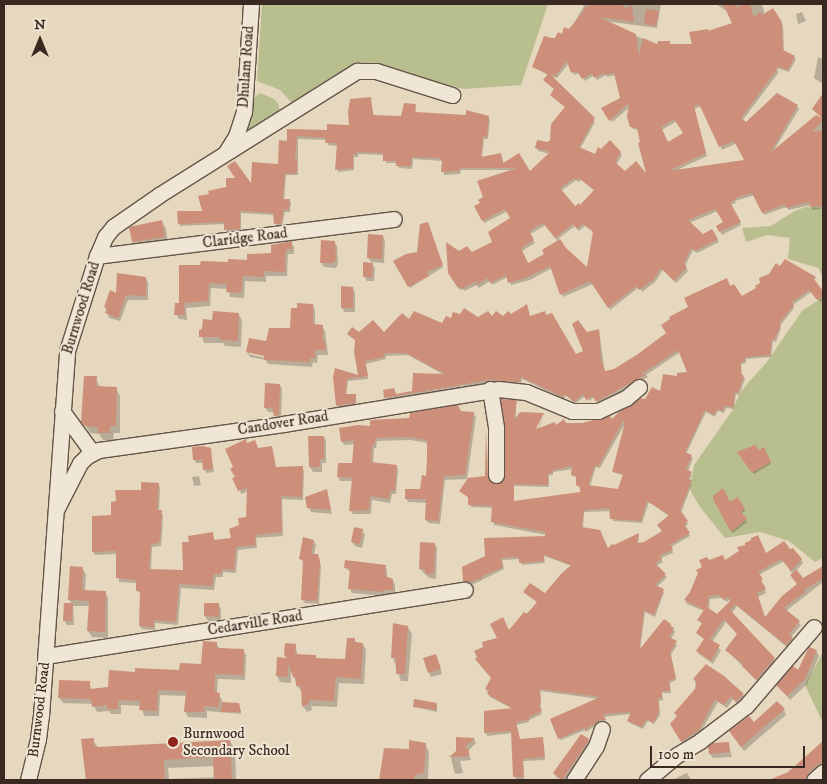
<!DOCTYPE html>
<style>
body{margin:0}
#map{position:relative;width:827px;height:784px;overflow:hidden;background:#e6d8be;font-family:"IM FELL DW Pica",serif}
div>[style]{position:absolute}
.green>*{inset:0;background:#b9be8f}
.shadow>*{inset:0;background:#0003}
.building>*{inset:0;background:#cd8f79}
.roads{filter:drop-shadow(1px 0 #645548) drop-shadow(-1px 0 #645548) drop-shadow(0 1px #645548) drop-shadow(0 -1px #645548)}
.minor>*{height:15px;margin:-7.5px;padding:0 7.5px;transform-origin:7.5px;border-radius:7.5px;background:#efe6d5}
.dots>*{width:14px;height:14px;translate:-50% -50%;box-sizing:border-box;border:2px solid #efe6d5;border-radius:50%}
span{translate:-50% -50%;white-space:nowrap;text-align:center;line-height:1.15;-webkit-text-stroke:4px #efe6d5;paint-order:stroke}
.street-label{font-size:15px;color:#392921}
.poi-label{font-size:15px;color:#392921}
.left{translate:0 -50%;text-align:left}
.frame{position:absolute;inset:0;border:5px solid #392921;pointer-events:none}
.north{position:absolute;left:15px;top:15px;width:50px;height:50px;-webkit-text-stroke:4px #efe6d5;paint-order:stroke;rotate:0deg;font-size:14px;font-weight:700;line-height:20px;text-align:center;color:#392921}
.north::after{content:'';display:block;margin:auto;width:18px;height:22px;background:#392921;clip-path:polygon(50% 0,100% 100%,50% 72%,0 100%)}
.scale{position:absolute;left:650px;top:746px;width:155px;height:22px;box-sizing:border-box;border:2px solid #392921;border-top:0;padding-left:6px;font-size:15px;line-height:18px;white-space:nowrap;color:#392921;-webkit-text-stroke:4px #efe6d5;paint-order:stroke}
</style>
<div id="map">
<div class="green">
<div style="clip-path:polygon(262px 4px,548px 4px,521px 85px,464px 89px,369px 66px,292px 103px,280px 90px,257px 81px)"></div>
<div style="clip-path:polygon(260px 93px,274px 99px,278px 103px,280px 111px,244px 137px,252px 99px)"></div>
<div style="clip-path:polygon(805px 207px,823px 208px,823px 277px,818px 268px,788px 259px,790px 238px,767px 235px,746px 242px,742px 228px,771px 226px,793px 212px)"></div>
<div style="clip-path:polygon(823px 297px,823px 558px,815px 562px,789px 541px,760px 532px,725px 538px,700px 507px,690px 490px,694px 465px,732px 411px,741px 391px,766px 363px,802px 311px)"></div>
<div style="clip-path:polygon(823px 652px,823px 723px,805px 685px)"></div>
</div>
<div class="shadow">
<div style="clip-path:polygon(evenodd,580px 4px,661px 4px,657px 28px,604px 21px,658px 46px,669px 42px,671px 45px,693px 45px,708px 30px,709px 32px,733px 24px,728px 12px,716px 4px,762px 4px,765px 15px,773px 10px,783px 26px,784px 52px,796px 59px,789px 72px,776px 68px,779px 72px,742px 121px,746px 124px,797px 106px,799px 109px,774px 150px,816px 116px,822px 118px,814px 109px,823px 95px,823px 208px,813px 210px,811px 205px,789px 210px,786px 207px,764px 215px,755px 195px,735px 201px,736px 203px,731px 205px,741px 225px,722px 235px,717px 226px,724px 222px,718px 211px,689px 223px,703px 235px,712px 230px,719px 242px,697px 253px,693px 250px,685px 266px,688px 271px,676px 283px,663px 270px,655px 282px,642px 292px,639px 287px,610px 310px,593px 284px,563px 297px,552px 268px,530px 280px,511px 285px,508px 277px,492px 285px,490px 281px,479px 288px,477px 285px,464px 291px,463px 289px,460px 290px,450px 272px,459px 252px,472px 254px,494px 243px,512px 218px,508px 211px,484px 223px,476px 207px,482px 204px,484px 198px,512px 170px,461px 170px,460px 174px,444px 175px,443px 161px,413px 159px,412px 169px,399px 168px,397px 163px,386px 163px,385px 155px,358px 154px,358px 157px,354px 157px,354px 170px,338px 172px,338px 146px,328px 145px,327px 140px,298px 139px,298px 175px,286px 175px,284px 200px,289px 200px,291px 203px,290px 212px,285px 212px,282px 226px,277px 227px,274px 215px,241px 213px,241px 231px,227px 232px,225px 224px,180px 226px,179px 223px,252px 187px,279px 166px,288px 142px,288px 131px,328px 131px,351px 127px,370px 98px,374px 117px,402px 117px,415px 105px,416px 113px,488px 117px,490px 120px,488px 139px,484px 139px,482px 158px,501px 154px,504px 164px,519px 155px,530px 173px,550px 154px,538px 151px,537px 148px,551px 140px,566px 108px,551px 95px,555px 90px,544px 80px,548px 75px,533px 67px,556px 39px,570px 30px,584px 6px,580px 4px,569px 63px,574px 75px,580px 73px,585px 81px,594px 75px,597px 80px,606px 75px,607px 77px,616px 75px,621px 98px,603px 109px,612px 122px,630px 107px,631px 126px,633px 129px,639px 130px,648px 178px,625px 172px,616px 165px,622px 155px,620px 152px,596px 156px,580px 149px,595px 122px,550px 76px,557px 78px,569px 63px,580px 4px,702px 106px,722px 150px,737px 143px,746px 161px,677px 170px,707px 156px,694px 109px,702px 106px,580px 4px,677px 121px,685px 133px,668px 144px,662px 130px,677px 121px,580px 4px,576px 180px,579px 182px,581px 180px,595px 191px,580px 207px,575px 208px,561px 191px,576px 180px,580px 4px,546px 225px,558px 242px,546px 255px,528px 264px,522px 251px,535px 243px,530px 234px,546px 225px,580px 4px,575px 226px,579px 231px,585px 226px,594px 233px,587px 270px,565px 249px,558px 239px,575px 226px)"></div>
<div style="clip-path:polygon(802px 12px,806px 21px,798px 24px,796px 14px)"></div>
<div style="clip-path:polygon(818px 57px,823px 59px,823px 84px,814px 78px)"></div>
<div style="clip-path:polygon(162px 222px,166px 229px,168px 244px,137px 249px,133px 242px)"></div>
<div style="clip-path:polygon(428px 226px,443px 267px,410px 288px,395px 262px,418px 253px)"></div>
<div style="clip-path:polygon(383px 236px,385px 241px,384px 263px,371px 262px,375px 268px,374px 281px,367px 281px,364px 276px,372px 264px,368px 257px)"></div>
<div style="clip-path:polygon(334px 242px,337px 246px,338px 264px,336px 268px,324px 267px,321px 262px)"></div>
<div style="clip-path:polygon(291px 243px,294px 247px,294px 254px,288px 254px,287px 276px,266px 276px,266px 282px,245px 281px,244px 298px,230px 297px,228px 289px,211px 288px,210px 306px,186px 308px,187px 320px,179px 319px,176px 314px,202px 266px,248px 261px,272px 254px)"></div>
<div style="clip-path:polygon(evenodd,785px 261px,815px 278px,814px 282px,823px 292px,823px 299px,820px 302px,811px 292px,793px 305px,794px 308px,780px 326px,781px 328px,776px 342px,773px 341px,771px 357px,746px 359px,746px 363px,741px 364px,742px 376px,745px 379px,739px 395px,736px 394px,734px 409px,726px 408px,724px 413px,718px 411px,715px 417px,706px 412px,686px 454px,693px 458px,688px 471px,692px 475px,689px 481px,692px 484px,681px 513px,688px 524px,684px 527px,690px 536px,671px 547px,673px 553px,661px 558px,663px 562px,656px 566px,667px 577px,657px 587px,664px 592px,655px 617px,645px 612px,640px 651px,671px 625px,675px 632px,671px 639px,677px 645px,671px 655px,676px 680px,670px 683px,671px 693px,662px 693px,663px 700px,659px 701px,660px 715px,654px 724px,648px 721px,643px 729px,630px 723px,629px 721px,631px 714px,603px 717px,606px 722px,601px 722px,586px 732px,585px 730px,561px 740px,559px 738px,599px 699px,540px 691px,541px 706px,539px 707px,542px 714px,529px 720px,529px 722px,516px 725px,520px 740px,542px 738px,545px 760px,523px 761px,524px 779px,516px 780px,512px 733px,487px 736px,486px 733px,485px 712px,513px 709px,490px 697px,486px 689px,492px 679px,499px 639px,538px 603px,525px 592px,545px 595px,572px 566px,544px 556px,545px 563px,522px 565px,520px 559px,502px 560px,504px 569px,474px 584px,465px 583px,463px 568px,546px 537px,546px 535px,494px 525px,493px 508px,471px 507px,469px 498px,460px 491px,486px 477px,487px 442px,488px 481px,497px 486px,506px 480px,516px 402px,516px 420px,543px 414px,544px 415px,542px 415px,532px 434px,534px 436px,544px 416px,538px 430px,566px 424px,612px 421px,661px 393px,678px 377px,688px 374px,680px 352px,646px 375px,648px 377px,599px 403px,595px 397px,589px 401px,585px 396px,576px 403px,566px 395px,564px 399px,522px 379px,521px 384px,498px 381px,464px 388px,463px 385px,457px 389px,386px 400px,385px 398px,394px 389px,396px 395px,414px 392px,446px 376px,408px 355px,385px 356px,386px 359px,366px 364px,368px 379px,348px 381px,346px 395px,355px 395px,356px 405px,339px 408px,334px 377px,359px 377px,356px 341px,348px 334px,384px 334px,409px 321px,443px 325px,451px 320px,503px 318px,511px 315px,530px 318px,546px 316px,576px 356px,585px 351px,587px 334px,599px 330px,605px 373px,615px 370px,639px 356px,730px 288px,741px 297px,757px 288px,785px 261px,626px 422px,614px 472px,624px 476px,618px 490px,590px 486px,596px 467px,600px 468px,626px 422px,785px 261px,573px 469px,572px 475px,577px 478px,581px 493px,514px 502px,514px 486px,549px 487px,549px 475px,553px 475px,553px 472px,573px 469px,785px 261px,649px 502px,669px 516px,663px 532px,644px 544px,638px 544px,639px 535px,608px 550px,583px 529px,584px 512px,611px 511px,613px 521px,642px 523px,649px 502px)"></div>
<div style="clip-path:polygon(146px 278px,148px 283px,148px 300px,128px 300px,120px 321px,109px 318px,105px 306px,118px 294px)"></div>
<div style="clip-path:polygon(353px 288px,355px 293px,355px 312px,344px 312px,342px 307px)"></div>
<div style="clip-path:polygon(evenodd,313px 305px,315px 310px,315px 325px,322px 326px,325px 331px,328px 355px,318px 355px,317px 363px,313px 362px,312px 367px,268px 364px,266px 360px,250px 357px,247px 352px,291px 329px,313px 305px,249px 351px,271px 356px,270px 359px,249px 354px,249px 351px)"></div>
<div style="clip-path:polygon(238px 314px,242px 320px,241px 347px,225px 346px,223px 343px,204px 343px,200px 331px,213px 321px)"></div>
<div style="clip-path:polygon(96px 378px,100px 388px,116px 388px,120px 396px,120px 433px,114px 433px,113px 440px,103px 440px,99px 434px,90px 433px,83px 421px)"></div>
<div style="clip-path:polygon(280px 385px,282px 389px,281px 419px,277px 420px,274px 412px,268px 412px,265px 407px)"></div>
<div style="clip-path:polygon(461px 412px,473px 413px,476px 417px,467px 479px,445px 480px,440px 524px,429px 523px,426px 520px,427px 503px,408px 502px,406px 498px,421px 491px,428px 478px,428px 443px,410px 440px,377px 441px,376px 448px,374px 448px,373px 464px,396px 466px,398px 470px,396px 494px,392px 494px,390px 503px,372px 500px,371px 514px,353px 514px,351px 511px,353px 481px,340px 481px,338px 477px,354px 465px,355px 444px,344px 445px,342px 441px,371px 427px)"></div>
<div style="clip-path:polygon(309px 437px,324px 437px,326px 441px,326px 463px,322px 463px,322px 472px,313px 472px,310px 467px)"></div>
<div style="clip-path:polygon(247px 444px,258px 449px,271px 447px,276px 468px,302px 468px,304px 471px,303px 500px,282px 499px,283px 536px,256px 538px,257px 548px,238px 550px,236px 573px,223px 572px,223px 577px,216px 577px,214px 590px,181px 588px,178px 625px,155px 623px,155px 630px,142px 629px,140px 626px,141px 594px,137px 591px,137px 583px,119px 582px,117px 554px,95px 555px,93px 552px,113px 516px,142px 491px,158px 484px,160px 488px,159px 512px,163px 515px,162px 534px,161px 546px,152px 547px,151px 570px,185px 572px,190px 543px,212px 533px,215px 541px,232px 540px,247px 519px,248px 491px,241px 494px,237px 477px)"></div>
<div style="clip-path:polygon(748px 448px,758px 452px,763px 449px,771px 464px,754px 474px,739px 452px)"></div>
<div style="clip-path:polygon(210px 449px,214px 472px,206px 473px,204px 463px,196px 463px,194px 459px)"></div>
<div style="clip-path:polygon(199px 476px,201px 485px,194px 486px,192px 477px)"></div>
<div style="clip-path:polygon(326px 491px,332px 514px,311px 512px,309px 508px)"></div>
<div style="clip-path:polygon(714px 496px,730px 504px,738px 499px,745px 511px,741px 514px,747px 522px,733px 533px,724px 520px)"></div>
<div style="clip-path:polygon(362px 530px,365px 535px,362px 548px,355px 546px,352px 542px)"></div>
<div style="clip-path:polygon(314px 541px,316px 545px,314px 555px,319px 559px,321px 566px,319px 604px,305px 603px,302px 599px,305px 563px,300px 559px)"></div>
<div style="clip-path:polygon(435px 544px,437px 548px,436px 579px,429px 578px,420px 569px)"></div>
<div style="clip-path:polygon(evenodd,766px 554px,801px 559px,803px 563px,796px 571px,803px 580px,823px 567px,823px 582px,786px 611px,801px 625px,791px 637px,794px 641px,788px 648px,737px 606px,732px 613px,776px 662px,759px 682px,726px 650px,738px 635px,726px 622px,712px 642px,721px 650px,713px 664px,699px 654px,697px 651px,705px 640px,697px 633px,703px 625px,698px 620px,704px 611px,687px 604px,686px 601px,709px 562px,725px 562px,766px 554px,784px 561px,799px 585px,765px 619px,758px 597px,766px 593px,759px 575px,784px 561px,766px 554px,722px 598px,727px 602px,729px 600px,731px 602px,717px 616px,709px 610px,710px 599px,722px 598px)"></div>
<div style="clip-path:polygon(385px 566px,387px 571px,387px 578px,392px 580px,395px 584px,395px 594px,384px 594px,384px 596px,352px 593px,350px 589px,351px 573px,346px 568px)"></div>
<div style="clip-path:polygon(82px 568px,86px 574px,85px 591px,105px 592px,108px 598px,108px 638px,92px 637px,88px 631px,90px 606px,73px 606px,74px 625px,67px 625px,64px 620px,72px 604px,69px 600px)"></div>
<div style="clip-path:polygon(218px 604px,221px 609px,221px 621px,208px 621px,205px 616px)"></div>
<div style="clip-path:polygon(408px 627px,412px 634px,408px 681px,401px 681px,393px 658px)"></div>
<div style="clip-path:polygon(354px 639px,357px 644px,363px 644px,366px 650px,364px 684px,339px 683px,337px 707px,311px 706px,312px 710px,307px 712px,303px 706px,302px 692px,297px 686px,291px 669px,291px 683px,280px 682px,277px 676px,295px 645px,298px 656px,317px 660px,346px 661px)"></div>
<div style="clip-path:polygon(216px 643px,219px 648px,243px 650px,246px 655px,245px 680px,218px 679px,217px 694px,222px 699px,222px 704px,239px 704px,241px 714px,207px 711px,207px 718px,188px 717px,185px 711px,186px 696px,160px 695px,159px 716px,144px 716px,141px 706px,121px 705px,121px 714px,111px 714px,109px 711px,97px 712px,93px 704px,63px 703px,59px 697px,89px 683px,92px 690px,110px 688px,136px 673px,181px 671px,203px 665px)"></div>
<div style="clip-path:polygon(816px 651px,819px 656px,807px 684px,790px 700px,778px 686px,798px 672px)"></div>
<div style="clip-path:polygon(438px 660px,442px 674px,431px 677px,429px 673px)"></div>
<div style="clip-path:polygon(695px 680px,743px 695px,745px 699px,739px 705px,733px 699px,727px 708px,718px 702px,700px 733px,684px 745px,671px 724px,696px 690px)"></div>
<div style="clip-path:polygon(437px 704px,437px 712px,415px 707px)"></div>
<div style="clip-path:polygon(784px 710px,786px 715px,744px 751px,733px 736px)"></div>
<div style="clip-path:polygon(458px 738px,474px 739px,476px 743px,468px 751px,471px 760px,460px 761px,463px 773px,455px 774px,451px 758px,457px 751px)"></div>
<div style="clip-path:polygon(evenodd,83px 740px,93px 740px,98px 748px,230px 741px,235px 750px,236px 780px,86px 780px,83px 740px,215px 766px,216px 777px,169px 779px,168px 768px,215px 766px)"></div>
<div style="clip-path:polygon(588px 740px,590px 745px,567px 780px,557px 778px,554px 773px)"></div>
<div style="clip-path:polygon(728px 743px,732px 757px,713px 758px,710px 754px)"></div>
<div style="clip-path:polygon(823px 743px,823px 771px,813px 780px,770px 780px,788px 773px)"></div>
<div style="clip-path:polygon(425px 744px,429px 752px,428px 780px,380px 780px,385px 749px,410px 750px)"></div>
<div style="clip-path:polygon(687px 773px,691px 780px,672px 780px)"></div>
</div>
<div class="building">
<div style="clip-path:polygon(evenodd,589px 4px,623px 4px,624px 8px,632px 6px,634px 22px,599px 17px,636px 34px,639px 56px,643px 38px,657px 44px,658px 41px,670px 41px,670px 44px,692px 44px,689px 32px,709px 29px,708px 31px,732px 23px,723px 4px,735px 4px,736px 7px,750px 4px,754px 17px,760px 12px,762px 15px,773px 8px,782px 22px,783px 50px,795px 56px,788px 70px,776px 66px,778px 68px,741px 118px,746px 122px,777px 93px,798px 105px,770px 153px,816px 115px,823px 119px,812px 109px,823px 93px,823px 120px,812px 132px,823px 131px,823px 206px,810px 207px,809px 202px,786px 208px,785px 204px,762px 213px,752px 193px,735px 198px,736px 200px,730px 202px,741px 222px,719px 232px,716px 226px,723px 222px,715px 209px,688px 220px,703px 234px,712px 229px,718px 239px,695px 251px,691px 248px,684px 264px,687px 267px,674px 281px,661px 268px,654px 279px,639px 290px,636px 286px,608px 308px,590px 281px,560px 295px,550px 266px,528px 277px,508px 283px,506px 275px,490px 283px,487px 278px,476px 286px,479px 280px,462px 289px,461px 287px,458px 288px,448px 273px,446px 242px,459px 251px,467px 246px,472px 252px,492px 242px,488px 232px,510px 218px,505px 209px,482px 221px,474px 206px,480px 203px,478px 200px,483px 197px,477px 181px,517px 168px,460px 168px,459px 171px,441px 172px,442px 160px,439px 158px,412px 157px,411px 166px,396px 166px,396px 161px,383px 161px,383px 153px,357px 152px,357px 154px,353px 154px,353px 168px,335px 170px,337px 143px,325px 143px,326px 138px,297px 136px,295px 159px,297px 160px,297px 171px,295px 174px,285px 173px,283px 199px,290px 199px,289px 210px,284px 209px,281px 224px,274px 224px,273px 213px,240px 211px,240px 229px,224px 230px,224px 222px,178px 224px,177px 211px,202px 211px,198px 196px,209px 194px,208px 191px,226px 187px,226px 178px,235px 178px,227px 166px,235px 161px,251px 183px,252px 162px,278px 164px,279px 140px,287px 141px,287px 129px,327px 130px,327px 124px,349px 125px,348px 112px,350px 99px,371px 97px,373px 115px,401px 116px,404px 103px,416px 104px,415px 112px,466px 115px,466px 110px,489px 116px,487px 137px,483px 136px,481px 157px,501px 153px,503px 163px,519px 153px,530px 171px,550px 152px,535px 148px,537px 140px,548px 142px,550px 140px,551px 124px,565px 107px,550px 95px,554px 89px,543px 80px,548px 74px,532px 67px,544px 36px,552px 38px,555px 38px,558px 32px,562px 34px,564px 27px,569px 29px,589px 4px,567px 61px,571px 73px,577px 71px,582px 79px,592px 73px,594px 78px,604px 73px,605px 75px,614px 73px,620px 98px,601px 108px,609px 121px,629px 103px,627px 117px,630px 127px,637px 128px,640px 142px,638px 143px,646px 173px,636px 161px,625px 171px,615px 162px,621px 152px,610px 140px,601px 149px,598px 147px,595px 154px,579px 147px,595px 118px,550px 74px,555px 76px,567px 61px,589px 4px,699px 104px,719px 147px,734px 141px,744px 160px,668px 171px,706px 153px,694px 106px,699px 104px,589px 4px,674px 119px,683px 133px,668px 142px,661px 127px,674px 119px,589px 4px,574px 178px,576px 180px,579px 178px,594px 190px,580px 205px,579px 203px,575px 206px,560px 188px,574px 178px,589px 4px,543px 223px,555px 238px,573px 224px,577px 229px,583px 224px,593px 231px,587px 267px,566px 248px,560px 239px,542px 250px,544px 254px,528px 263px,521px 248px,534px 240px,529px 231px,543px 223px)"></div>
<div style="clip-path:polygon(646px 9px,659px 11px,656px 26px,644px 24px)"></div>
<div style="clip-path:polygon(162px 220px,165px 237px,132px 242px,129px 227px)"></div>
<div style="clip-path:polygon(428px 222px,443px 265px,427px 272px,429px 276px,408px 287px,393px 261px,406px 254px,417px 252px,420px 224px)"></div>
<div style="clip-path:polygon(368px 234px,383px 235px,382px 259px,367px 258px)"></div>
<div style="clip-path:polygon(321px 240px,335px 241px,336px 259px,333px 263px,320px 263px)"></div>
<div style="clip-path:polygon(292px 241px,292px 249px,286px 249px,285px 272px,264px 271px,264px 277px,243px 276px,241px 293px,226px 292px,227px 284px,209px 283px,208px 301px,184px 303px,185px 315px,174px 315px,175px 303px,179px 303px,179px 265px,200px 265px,201px 261px,228px 262px,228px 259px,247px 260px,247px 254px,271px 253px,271px 245px)"></div>
<div style="clip-path:polygon(evenodd,785px 259px,816px 277px,814px 279px,823px 291px,823px 296px,817px 300px,809px 290px,792px 302px,794px 305px,779px 323px,781px 325px,774px 340px,772px 339px,770px 355px,745px 357px,745px 361px,741px 362px,741px 374px,744px 376px,738px 393px,735px 392px,733px 407px,724px 406px,722px 411px,717px 409px,714px 415px,705px 410px,685px 452px,692px 455px,686px 469px,692px 472px,688px 479px,692px 480px,680px 510px,688px 521px,684px 524px,690px 533px,671px 544px,673px 550px,660px 555px,662px 559px,655px 563px,666px 574px,655px 585px,664px 589px,654px 615px,644px 610px,639px 650px,664px 619px,671px 624px,670px 626px,674px 628px,669px 637px,677px 641px,670px 652px,676px 678px,669px 681px,670px 691px,662px 691px,662px 698px,658px 698px,659px 712px,653px 723px,647px 719px,641px 727px,627px 721px,631px 712px,603px 714px,606px 720px,600px 720px,584px 731px,586px 727px,558px 739px,550px 719px,600px 697px,540px 689px,541px 703px,539px 704px,542px 711px,529px 717px,529px 720px,516px 722px,520px 739px,543px 737px,545px 757px,523px 759px,524px 777px,513px 777px,511px 731px,484px 733px,484px 711px,512px 708px,487px 694px,489px 691px,485px 689px,491px 678px,475px 659px,477px 657px,474px 651px,483px 647px,482px 642px,497px 638px,490px 624px,503px 617px,509px 630px,524px 612px,527px 614px,537px 602px,523px 592px,530px 583px,545px 593px,561px 574px,571px 565px,544px 555px,544px 561px,519px 563px,519px 557px,501px 558px,503px 567px,481px 577px,481px 579px,474px 580px,474px 582px,463px 581px,462px 567px,485px 556px,484px 538px,545px 536px,545px 532px,491px 522px,492px 506px,468px 505px,468px 497px,459px 491px,468px 478px,485px 476px,486px 430px,488px 479px,496px 484px,504px 479px,505px 428px,501px 399px,517px 400px,514px 420px,520px 412px,544px 413px,536px 429px,555px 422px,556px 425px,564px 419px,566px 423px,582px 423px,610px 416px,612px 419px,619px 412px,640px 398px,645px 399px,652px 387px,660px 391px,663px 374px,677px 376px,677px 373px,687px 372px,678px 350px,642px 374px,647px 374px,596px 402px,593px 396px,586px 400px,583px 394px,574px 402px,564px 394px,563px 397px,521px 377px,520px 382px,489px 380px,384px 398px,383px 390px,394px 388px,396px 394px,412px 391px,413px 373px,445px 374px,406px 353px,384px 353px,385px 357px,365px 361px,368px 376px,347px 379px,346px 394px,356px 394px,356px 403px,336px 406px,333px 377px,335px 368px,358px 375px,354px 352px,355px 340px,347px 334px,352px 327px,359px 332px,373px 320px,384px 332px,402px 313px,409px 319px,414px 311px,442px 323px,446px 316px,451px 318px,453px 312px,460px 314px,464px 308px,478px 317px,488px 311px,492px 316px,496px 311px,503px 316px,508px 311px,511px 314px,527px 304px,530px 316px,545px 311px,546px 315px,552px 313px,576px 354px,583px 351px,572px 324px,578px 320px,587px 332px,599px 329px,601px 359px,605px 371px,614px 369px,638px 354px,666px 333px,661px 325px,670px 319px,669px 317px,688px 307px,684px 298px,727px 278px,730px 286px,734px 284px,742px 296px,756px 288px,755px 286px,760px 283px,759px 278px,769px 274px,776px 263px,780px 266px,785px 259px,623px 421px,625px 422px,612px 472px,623px 474px,618px 489px,588px 485px,595px 465px,598px 467px,623px 421px,785px 259px,572px 466px,571px 475px,576px 476px,576px 485px,580px 487px,580px 492px,514px 501px,514px 484px,548px 485px,548px 473px,553px 473px,553px 470px,572px 466px,785px 259px,647px 501px,669px 515px,657px 525px,662px 531px,644px 542px,637px 543px,639px 533px,614px 545px,612px 544px,608px 548px,600px 530px,582px 527px,584px 510px,609px 508px,610px 519px,641px 521px,647px 501px)"></div>
<div style="clip-path:polygon(363px 262px,373px 263px,372px 277px,363px 277px)"></div>
<div style="clip-path:polygon(117px 273px,146px 277px,146px 296px,126px 295px,118px 318px,105px 313px,107px 308px,104px 307px,110px 290px,116px 293px)"></div>
<div style="clip-path:polygon(341px 286px,353px 287px,353px 308px,341px 308px)"></div>
<div style="clip-path:polygon(297px 303px,313px 304px,313px 324px,323px 325px,323px 342px,325px 342px,326px 350px,315px 350px,315px 358px,310px 358px,310px 362px,264px 360px,264px 356px,246px 352px,249px 338px,266px 341px,269px 328px,290px 328px,291px 308px,297px 308px)"></div>
<div style="clip-path:polygon(213px 311px,239px 313px,238px 341px,220px 340px,220px 337px,199px 337px,199px 330px,202px 329px,203px 319px,212px 320px)"></div>
<div style="clip-path:polygon(84px 376px,97px 376px,96px 386px,117px 387px,116px 426px,110px 426px,110px 433px,97px 433px,98px 427px,85px 426px,81px 422px)"></div>
<div style="clip-path:polygon(265px 383px,280px 384px,279px 415px,274px 416px,272px 408px,264px 408px)"></div>
<div style="clip-path:polygon(458px 405px,461px 411px,474px 412px,465px 475px,444px 476px,438px 521px,425px 520px,426px 499px,405px 499px,405px 489px,420px 489px,422px 475px,426px 476px,427px 458px,427px 440px,408px 437px,375px 438px,375px 445px,372px 445px,371px 462px,397px 465px,395px 491px,390px 490px,389px 499px,370px 496px,369px 510px,349px 511px,352px 478px,337px 477px,338px 463px,352px 463px,354px 440px,341px 442px,339px 428px,358px 425px,370px 426px,370px 420px,409px 418px,410px 413px)"></div>
<div style="clip-path:polygon(308px 436px,324px 436px,324px 459px,320px 459px,320px 467px,309px 467px)"></div>
<div style="clip-path:polygon(246px 439px,247px 443px,255px 440px,258px 448px,272px 446px,276px 467px,303px 466px,302px 497px,281px 496px,282px 532px,255px 535px,256px 545px,236px 547px,234px 570px,222px 569px,221px 574px,214px 574px,212px 586px,179px 584px,176px 622px,154px 620px,154px 627px,139px 626px,140px 591px,136px 591px,136px 580px,116px 578px,116px 551px,92px 552px,92px 516px,111px 515px,111px 502px,116px 501px,115px 490px,141px 490px,141px 482px,159px 483px,157px 510px,162px 510px,161px 530px,159px 543px,151px 544px,149px 569px,183px 570px,182px 542px,189px 542px,188px 536px,213px 532px,214px 540px,231px 538px,229px 529px,239px 525px,238px 518px,246px 517px,247px 488px,238px 491px,232px 478px,235px 477px,230px 469px,233px 467px,225px 449px)"></div>
<div style="clip-path:polygon(755px 445px,759px 450px,764px 447px,771px 462px,752px 473px,737px 452px)"></div>
<div style="clip-path:polygon(202px 446px,211px 448px,213px 469px,203px 470px,202px 460px,193px 460px,192px 447px)"></div>
<div style="clip-path:polygon(723px 488px,730px 502px,738px 497px,745px 509px,741px 512px,747px 519px,731px 532px,713px 499px,713px 496px)"></div>
<div style="clip-path:polygon(327px 489px,331px 510px,307px 508px,305px 497px)"></div>
<div style="clip-path:polygon(354px 527px,363px 529px,360px 544px,351px 542px)"></div>
<div style="clip-path:polygon(evenodd,758px 535px,766px 553px,784px 541px,790px 549px,793px 548px,802px 559px,791px 571px,781px 559px,758px 572px,763px 579px,761px 580px,766px 589px,757px 593px,765px 617px,782px 596px,797px 584px,790px 575px,797px 570px,803px 578px,823px 566px,823px 578px,804px 590px,805px 592px,784px 608px,800px 621px,789px 634px,793px 637px,786px 645px,735px 604px,730px 610px,775px 658px,756px 680px,742px 666px,743px 664px,725px 650px,737px 634px,724px 619px,710px 639px,720px 645px,711px 661px,696px 651px,704px 639px,696px 633px,702px 623px,697px 620px,704px 610px,684px 600px,690px 592px,698px 573px,696px 570px,702px 567px,699px 560px,707px 557px,709px 560px,723px 555px,725px 560px,739px 551px,737px 547px,745px 545px,745px 543px,751px 540px,751px 538px,758px 535px,719px 595px,724px 600px,727px 597px,731px 600px,717px 614px,707px 607px,709px 596px,719px 595px)"></div>
<div style="clip-path:polygon(303px 537px,314px 540px,311px 554px,318px 554px,320px 561px,317px 601px,301px 600px,303px 560px,299px 559px)"></div>
<div style="clip-path:polygon(420px 542px,435px 543px,434px 574px,425px 574px,425px 569px,419px 569px)"></div>
<div style="clip-path:polygon(345px 560px,386px 565px,385px 576px,393px 579px,393px 590px,383px 590px,383px 592px,348px 589px,350px 569px,344px 568px)"></div>
<div style="clip-path:polygon(70px 566px,83px 567px,82px 590px,106px 591px,105px 632px,87px 631px,89px 601px,68px 600px)"></div>
<div style="clip-path:polygon(64px 603px,73px 603px,72px 621px,63px 621px)"></div>
<div style="clip-path:polygon(204px 603px,219px 603px,219px 617px,204px 616px)"></div>
<div style="clip-path:polygon(393px 623px,408px 626px,405px 674px,396px 674px,396px 658px,391px 658px)"></div>
<div style="clip-path:polygon(347px 638px,355px 638px,355px 642px,363px 643px,361px 679px,336px 677px,334px 701px,309px 700px,309px 704px,302px 707px,301px 686px,296px 686px,296px 678px,293px 677px,288px 663px,288px 677px,276px 676px,277px 657px,287px 658px,284px 655px,285px 643px,296px 644px,295px 654px,316px 655px,316px 658px,345px 659px)"></div>
<div style="clip-path:polygon(203px 641px,217px 642px,217px 648px,244px 649px,243px 675px,215px 674px,215px 692px,220px 693px,219px 707px,204px 706px,204px 712px,184px 712px,186px 691px,158px 690px,157px 711px,139px 710px,140px 701px,119px 700px,118px 709px,107px 709px,107px 705px,92px 707px,91px 699px,58px 698px,59px 680px,90px 681px,90px 689px,108px 687px,109px 670px,135px 672px,135px 668px,179px 670px,180px 663px,201px 664px)"></div>
<div style="clip-path:polygon(809px 647px,817px 650px,805px 679px,787px 696px,776px 685px,793px 666px,798px 670px)"></div>
<div style="clip-path:polygon(436px 654px,441px 669px,428px 673px,423px 658px)"></div>
<div style="clip-path:polygon(706px 664px,724px 676px,744px 694px,736px 702px,731px 696px,724px 705px,715px 699px,699px 730px,681px 742px,670px 724px,677px 716px,674px 713px,695px 689px,697px 682px,693px 679px)"></div>
<div style="clip-path:polygon(414px 699px,437px 703px,436px 710px,413px 707px)"></div>
<div style="clip-path:polygon(777px 701px,785px 709px,741px 747px,729px 731px,749px 716px,754px 722px)"></div>
<div style="clip-path:polygon(222px 702px,239px 703px,241px 712px,221px 712px)"></div>
<div style="clip-path:polygon(581px 734px,589px 739px,588px 742px,562px 780px,553px 773px)"></div>
<div style="clip-path:polygon(456px 737px,475px 738px,465px 747px,469px 750px,469px 756px,449px 757px,456px 751px)"></div>
<div style="clip-path:polygon(94px 738px,94px 745px,98px 747px,230px 740px,232px 780px,214px 780px,213px 757px,164px 760px,165px 780px,86px 780px,81px 739px)"></div>
<div style="clip-path:polygon(409px 740px,426px 743px,424px 773px,415px 775px,414px 780px,379px 780px,384px 748px,409px 749px)"></div>
<div style="clip-path:polygon(823px 741px,823px 763px,817px 765px,808px 773px,805px 780px,769px 780px,788px 772px)"></div>
<div style="clip-path:polygon(729px 742px,730px 752px,709px 754px,708px 746px,712px 743px)"></div>
</div>
<div class="roads">
<div class="minor">
<div style="left:226px;top:152px;width:19px;rotate:-58deg"></div>
<div style="left:236px;top:136px;width:25px;rotate:-72deg"></div>
<div style="left:244px;top:112px;width:108px;rotate:-86.3deg"></div>
<div style="left:97px;top:256px;width:299px;rotate:-7.1deg"></div>
<div style="left:490px;top:389px;width:39px;rotate:81deg"></div>
<div style="left:496px;top:428px;width:47px;rotate:90deg"></div>
<div style="left:62px;top:411px;width:51px;rotate:53.8deg"></div>
<div style="left:57px;top:508px;width:51px;rotate:-62.9deg"></div>
<div style="left:80px;top:463px;width:10px;rotate:-45deg"></div>
<div style="left:87px;top:456px;width:13px;rotate:-27deg"></div>
<div style="left:99px;top:450px;width:186px;rotate:-8deg"></div>
<div style="left:283px;top:424px;width:218px;rotate:-9.2deg"></div>
<div style="left:498px;top:389px;width:28px;rotate:6deg"></div>
<div style="left:526px;top:392px;width:50px;rotate:22.4deg"></div>
<div style="left:572px;top:411px;width:26px"></div>
<div style="left:598px;top:411px;width:31px;rotate:-25deg"></div>
<div style="left:626px;top:398px;width:17px;rotate:-40deg"></div>
<div style="left:46px;top:656px;width:424px;rotate:-9deg"></div>
<div style="left:28px;top:780px;width:42px;rotate:-76.3deg"></div>
<div style="left:38px;top:739px;width:23px;rotate:-83deg"></div>
<div style="left:41px;top:716px;width:366px;rotate:-85.9deg"></div>
<div style="left:67px;top:351px;width:100px;rotate:-72.5deg"></div>
<div style="left:97px;top:256px;width:21px;rotate:-67deg"></div>
<div style="left:105px;top:237px;width:13px;rotate:-51deg"></div>
<div style="left:113px;top:227px;width:56px;rotate:-34.8deg"></div>
<div style="left:159px;top:195px;width:234px;rotate:-32.1deg"></div>
<div style="left:357px;top:71px;width:19px"></div>
<div style="left:376px;top:71px;width:80px;rotate:17.5deg"></div>
<div style="left:574px;top:780px;width:40px;rotate:-57.1deg"></div>
<div style="left:596px;top:746px;width:18px;rotate:-71deg"></div>
<div style="left:647px;top:780px;width:39px;rotate:-40deg"></div>
<div style="left:677px;top:755px;width:27px;rotate:-31deg"></div>
<div style="left:700px;top:741px;width:58px;rotate:-37.3deg"></div>
<div style="left:746px;top:706px;width:104px;rotate:-49.3deg"></div>
<div style="left:814px;top:780px;width:12px;rotate:-42deg"></div>
</div>
</div>
<div class="dots">
<div style="left:173px;top:742px;background:#8f2418"></div>
</div>
<div class="street-label">
<span style="left:246px;top:67px;rotate:-86deg">Dhulam Road</span>
<span style="left:245px;top:238px;rotate:-7deg">Claridge Road</span>
<span style="left:81px;top:308px;rotate:-73deg">Burnwood Road</span>
<span style="left:283px;top:423px;rotate:-9deg">Candover Road</span>
<span style="left:255px;top:623px;rotate:-9deg">Cedarville Road</span>
<span style="left:39px;top:710px;rotate:-83deg">Burnwood Road</span>
</div>
<div class="poi-label">
<span class="left" style="left:183px;top:742px">Burnwood<br>Secondary School</span>
</div>
<div class="frame"></div>
<div class="north">N</div>
<div class="scale">100 m</div>
</div>
